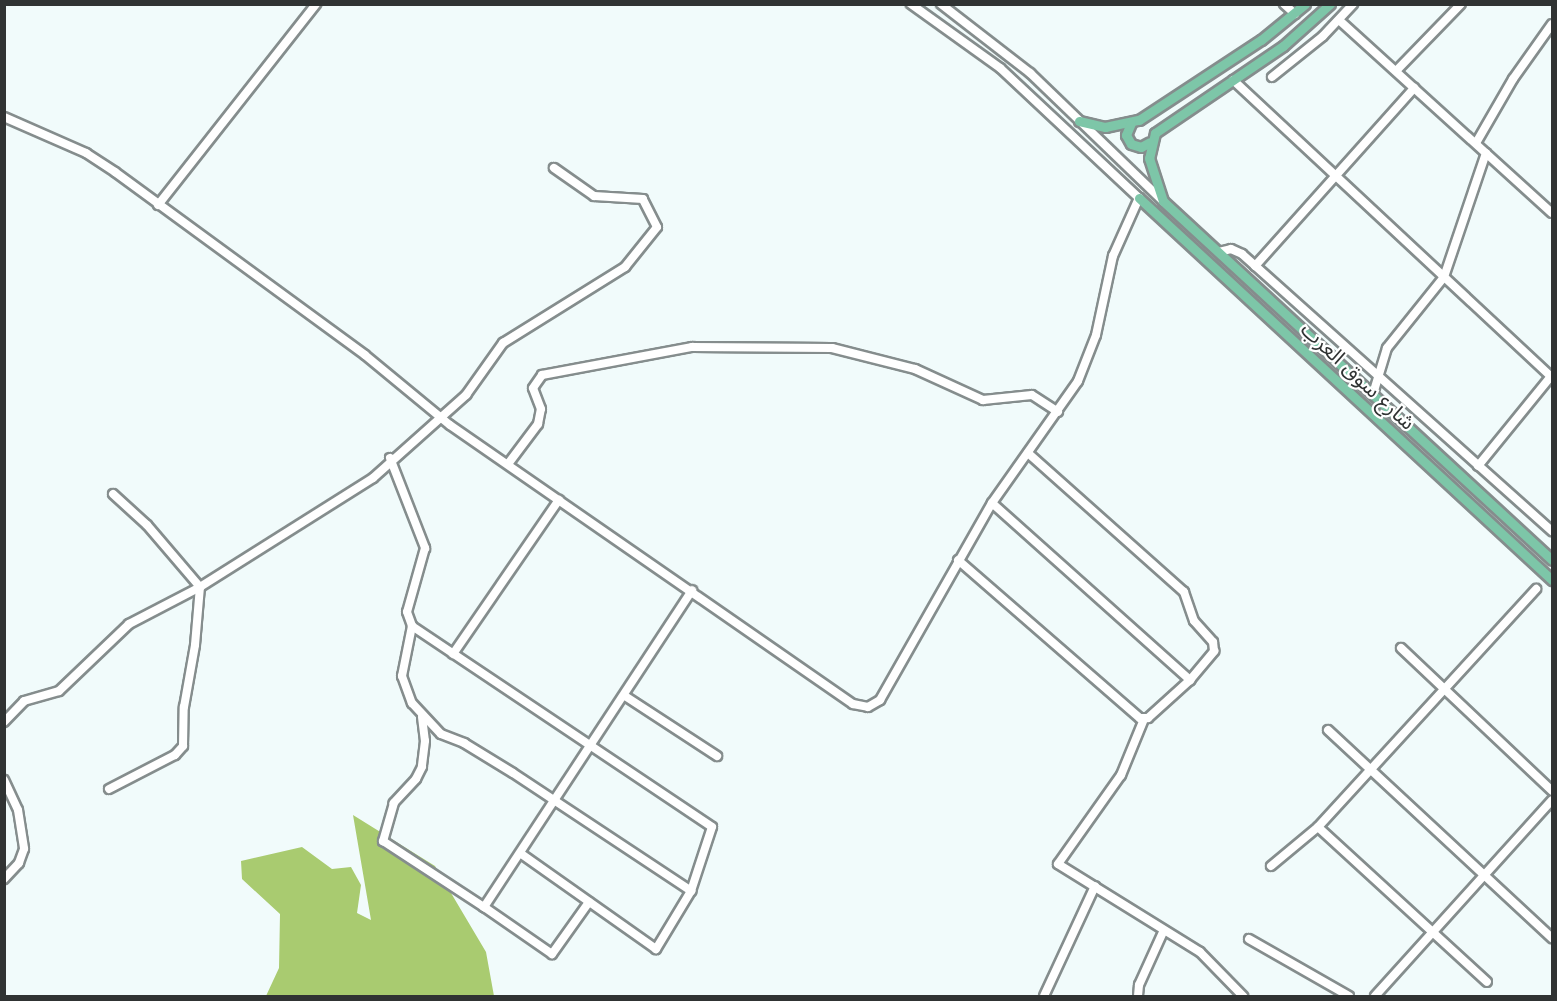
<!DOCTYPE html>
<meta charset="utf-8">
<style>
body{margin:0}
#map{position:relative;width:1557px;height:1001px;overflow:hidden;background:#f1fbfb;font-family:Jost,"Noto Sans Arabic",sans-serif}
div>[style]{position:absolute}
.forest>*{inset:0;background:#a9cb70}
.roads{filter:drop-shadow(2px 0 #858d8d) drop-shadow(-2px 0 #858d8d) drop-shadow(0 2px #858d8d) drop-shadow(0 -2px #858d8d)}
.minor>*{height:8px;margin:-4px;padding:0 4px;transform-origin:4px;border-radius:4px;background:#fff}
.major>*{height:9px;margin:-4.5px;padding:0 4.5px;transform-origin:4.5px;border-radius:4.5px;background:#7dc6a8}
span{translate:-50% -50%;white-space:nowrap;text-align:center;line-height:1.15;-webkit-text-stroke:4.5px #fff;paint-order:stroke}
.street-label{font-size:21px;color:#303333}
.frame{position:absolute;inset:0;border:6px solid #303333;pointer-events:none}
</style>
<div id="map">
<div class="forest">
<div style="clip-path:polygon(353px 815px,435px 866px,486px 952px,494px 996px,266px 996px,279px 968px,280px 914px,242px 879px,241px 861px,302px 847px,332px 869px,351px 867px,361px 885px,357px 913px,371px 920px)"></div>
</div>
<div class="roads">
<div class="minor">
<div style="left:941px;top:4px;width:113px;rotate:37.8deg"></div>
<div style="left:1030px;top:73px;width:185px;rotate:43.9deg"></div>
<div style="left:1284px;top:4px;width:15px;rotate:42deg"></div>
<div style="left:1339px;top:20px;width:287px;rotate:42.2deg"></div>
<div style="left:1396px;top:71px;width:93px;rotate:-45.9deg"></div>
<div style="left:1272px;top:77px;width:65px;rotate:-38.8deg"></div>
<div style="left:1323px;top:36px;width:44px;rotate:-46.8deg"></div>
<div style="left:1233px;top:80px;width:436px;rotate:43deg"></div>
<div style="left:4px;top:117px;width:90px;rotate:23.7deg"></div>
<div style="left:86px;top:153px;width:35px;rotate:33deg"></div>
<div style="left:115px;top:172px;width:310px;rotate:36.2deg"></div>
<div style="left:365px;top:355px;width:110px;rotate:39.5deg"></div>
<div style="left:450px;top:425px;width:490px;rotate:34.7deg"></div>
<div style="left:853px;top:704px;width:15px;rotate:11deg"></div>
<div style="left:868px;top:707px;width:14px;rotate:-30deg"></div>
<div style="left:880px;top:700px;width:227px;rotate:-60.4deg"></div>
<div style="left:992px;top:503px;width:149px;rotate:-54.8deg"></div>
<div style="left:1078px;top:381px;width:49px;rotate:-68.6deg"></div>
<div style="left:1096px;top:335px;width:81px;rotate:-77.9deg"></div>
<div style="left:1113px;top:256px;width:64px;rotate:-65.9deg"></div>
<div style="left:1139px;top:198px;width:190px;rotate:-136.9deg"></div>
<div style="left:1000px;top:68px;width:110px;rotate:-144.3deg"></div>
<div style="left:1476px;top:143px;width:74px;rotate:-60deg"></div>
<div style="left:1513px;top:79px;width:67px;rotate:-54.7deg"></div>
<div style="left:158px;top:205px;width:256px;rotate:-51.8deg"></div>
<div style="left:1219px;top:252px;width:12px;rotate:-14deg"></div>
<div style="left:1231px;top:249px;width:12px;rotate:24deg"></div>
<div style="left:1242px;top:254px;width:416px;rotate:41.8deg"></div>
<div style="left:1255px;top:266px;width:239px;rotate:-48.2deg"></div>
<div style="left:1373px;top:394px;width:48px;rotate:-73.1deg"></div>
<div style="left:1387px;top:348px;width:91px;rotate:-51.2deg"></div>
<div style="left:1444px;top:277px;width:131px;rotate:-71.3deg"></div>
<div style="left:390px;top:458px;width:97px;rotate:68.7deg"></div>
<div style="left:425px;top:548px;width:66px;rotate:105.7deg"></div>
<div style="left:407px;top:612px;width:15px;rotate:70deg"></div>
<div style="left:412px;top:626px;width:51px;rotate:101.3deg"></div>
<div style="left:402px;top:676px;width:29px;rotate:70deg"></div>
<div style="left:412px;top:703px;width:42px;rotate:46.9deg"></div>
<div style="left:441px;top:734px;width:25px;rotate:21deg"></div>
<div style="left:464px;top:743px;width:57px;rotate:31.5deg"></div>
<div style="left:513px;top:773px;width:214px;rotate:33.5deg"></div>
<div style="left:691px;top:891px;width:68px;rotate:121.1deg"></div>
<div style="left:656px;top:949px;width:166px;rotate:-144.8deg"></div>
<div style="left:508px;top:464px;width:50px;rotate:-53.1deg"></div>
<div style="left:538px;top:424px;width:15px;rotate:-79deg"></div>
<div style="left:541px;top:409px;width:22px;rotate:-111deg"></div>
<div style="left:533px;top:388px;width:16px;rotate:-55deg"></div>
<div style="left:542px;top:375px;width:153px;rotate:-10.6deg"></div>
<div style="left:692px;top:347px;width:140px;rotate:0.4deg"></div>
<div style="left:832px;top:348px;width:86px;rotate:14.2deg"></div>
<div style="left:915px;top:369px;width:75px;rotate:24.5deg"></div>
<div style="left:983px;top:400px;width:49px;rotate:-5.8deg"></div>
<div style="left:1032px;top:395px;width:31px;rotate:33deg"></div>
<div style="left:1478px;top:466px;width:117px;rotate:-50.9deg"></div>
<div style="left:992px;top:503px;width:266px;rotate:41.8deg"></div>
<div style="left:958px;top:560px;width:241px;rotate:41deg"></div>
<div style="left:1140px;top:718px;width:8px"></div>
<div style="left:1148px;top:718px;width:57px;rotate:-42.1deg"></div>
<div style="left:1190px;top:680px;width:38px;rotate:-50deg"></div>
<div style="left:1214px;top:651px;width:9px;rotate:-96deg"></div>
<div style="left:1213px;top:642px;width:28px;rotate:-132deg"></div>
<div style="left:1194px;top:621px;width:31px;rotate:-109deg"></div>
<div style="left:1184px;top:592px;width:209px;rotate:-138.3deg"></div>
<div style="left:412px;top:626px;width:361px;rotate:33.8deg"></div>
<div style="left:712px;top:827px;width:67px;rotate:108.2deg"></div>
<div style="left:1401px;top:648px;width:208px;rotate:43.4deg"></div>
<div style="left:453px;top:654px;width:187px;rotate:-55.5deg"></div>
<div style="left:625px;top:696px;width:110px;rotate:33.1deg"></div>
<div style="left:422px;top:717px;width:24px;rotate:83deg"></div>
<div style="left:425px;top:741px;width:26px;rotate:97deg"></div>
<div style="left:422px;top:767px;width:13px;rotate:117deg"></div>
<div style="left:416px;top:779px;width:33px;rotate:133deg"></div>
<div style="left:394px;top:803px;width:40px;rotate:106deg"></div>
<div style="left:383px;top:841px;width:121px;rotate:33.2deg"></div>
<div style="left:1144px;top:719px;width:61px;rotate:112.3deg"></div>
<div style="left:1121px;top:775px;width:109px;rotate:125.3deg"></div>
<div style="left:1058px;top:864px;width:167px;rotate:31.8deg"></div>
<div style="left:1200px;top:952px;width:62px;rotate:45.7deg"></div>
<div style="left:4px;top:722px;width:29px;rotate:-46deg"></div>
<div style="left:24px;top:701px;width:36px;rotate:-16deg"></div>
<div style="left:59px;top:691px;width:97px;rotate:-43.7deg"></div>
<div style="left:129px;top:624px;width:80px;rotate:-27.5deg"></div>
<div style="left:200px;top:587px;width:204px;rotate:-32.2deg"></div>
<div style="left:373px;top:478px;width:125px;rotate:-41.7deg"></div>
<div style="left:466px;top:395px;width:64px;rotate:-54.6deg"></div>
<div style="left:503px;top:343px;width:144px;rotate:-31.9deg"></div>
<div style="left:625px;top:267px;width:51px;rotate:-51.3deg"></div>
<div style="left:657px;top:227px;width:31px;rotate:-117deg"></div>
<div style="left:643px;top:199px;width:49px;rotate:-176.5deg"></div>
<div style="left:594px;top:196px;width:49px;rotate:-145deg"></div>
<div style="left:1328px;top:730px;width:306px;rotate:42.9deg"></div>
<div style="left:4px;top:780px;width:33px;rotate:65deg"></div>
<div style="left:18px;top:810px;width:39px;rotate:81deg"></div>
<div style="left:24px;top:849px;width:15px;rotate:110deg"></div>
<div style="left:19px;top:863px;width:22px;rotate:133deg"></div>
<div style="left:109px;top:789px;width:74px;rotate:-27.3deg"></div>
<div style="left:175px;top:755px;width:12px;rotate:-48deg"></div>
<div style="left:183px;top:746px;width:39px;rotate:-89deg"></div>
<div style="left:184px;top:707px;width:63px;rotate:-79.9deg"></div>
<div style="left:195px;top:645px;width:58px;rotate:-85.1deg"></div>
<div style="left:200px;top:587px;width:82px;rotate:-130.5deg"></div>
<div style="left:147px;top:525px;width:46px;rotate:-137.6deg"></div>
<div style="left:1318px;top:827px;width:229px;rotate:42.5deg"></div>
<div style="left:1271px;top:866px;width:61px;rotate:-39.7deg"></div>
<div style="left:1318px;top:827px;width:323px;rotate:-47.5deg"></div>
<div style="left:589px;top:902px;width:64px;rotate:125.4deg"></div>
<div style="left:552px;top:954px;width:83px;rotate:-145.3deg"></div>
<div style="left:484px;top:907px;width:379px;rotate:-56.7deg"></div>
<div style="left:1249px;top:939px;width:115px;rotate:29.7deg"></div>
<div style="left:1044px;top:996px;width:121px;rotate:-65.1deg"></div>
<div style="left:1138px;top:996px;width:11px;rotate:-85deg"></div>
<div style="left:1139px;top:985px;width:60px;rotate:-65.6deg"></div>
<div style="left:1375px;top:996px;width:264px;rotate:-47.9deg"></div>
</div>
<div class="major">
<div style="left:1330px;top:4px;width:63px;rotate:138.2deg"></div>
<div style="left:1283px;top:46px;width:155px;rotate:145.8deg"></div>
<div style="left:1155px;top:133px;width:26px;rotate:103deg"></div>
<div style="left:1149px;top:158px;width:45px;rotate:72deg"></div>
<div style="left:1163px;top:201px;width:529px;rotate:42.7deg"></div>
<div style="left:1079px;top:121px;width:27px;rotate:13deg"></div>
<div style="left:1105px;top:127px;width:35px;rotate:-12deg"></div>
<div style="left:1139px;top:120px;width:146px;rotate:-33.3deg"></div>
<div style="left:1261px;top:40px;width:57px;rotate:-39.3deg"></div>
<div style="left:1131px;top:123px;width:13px;rotate:113deg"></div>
<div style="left:1126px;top:135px;width:10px;rotate:61deg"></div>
<div style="left:1131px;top:144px;width:10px;rotate:17deg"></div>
<div style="left:1141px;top:147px;width:10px;rotate:-29deg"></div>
<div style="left:1139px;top:198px;width:563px;rotate:42.77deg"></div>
</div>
</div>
<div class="street-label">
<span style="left:1358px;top:376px;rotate:43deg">شارع سوق العرب</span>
</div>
<div class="frame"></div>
</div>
